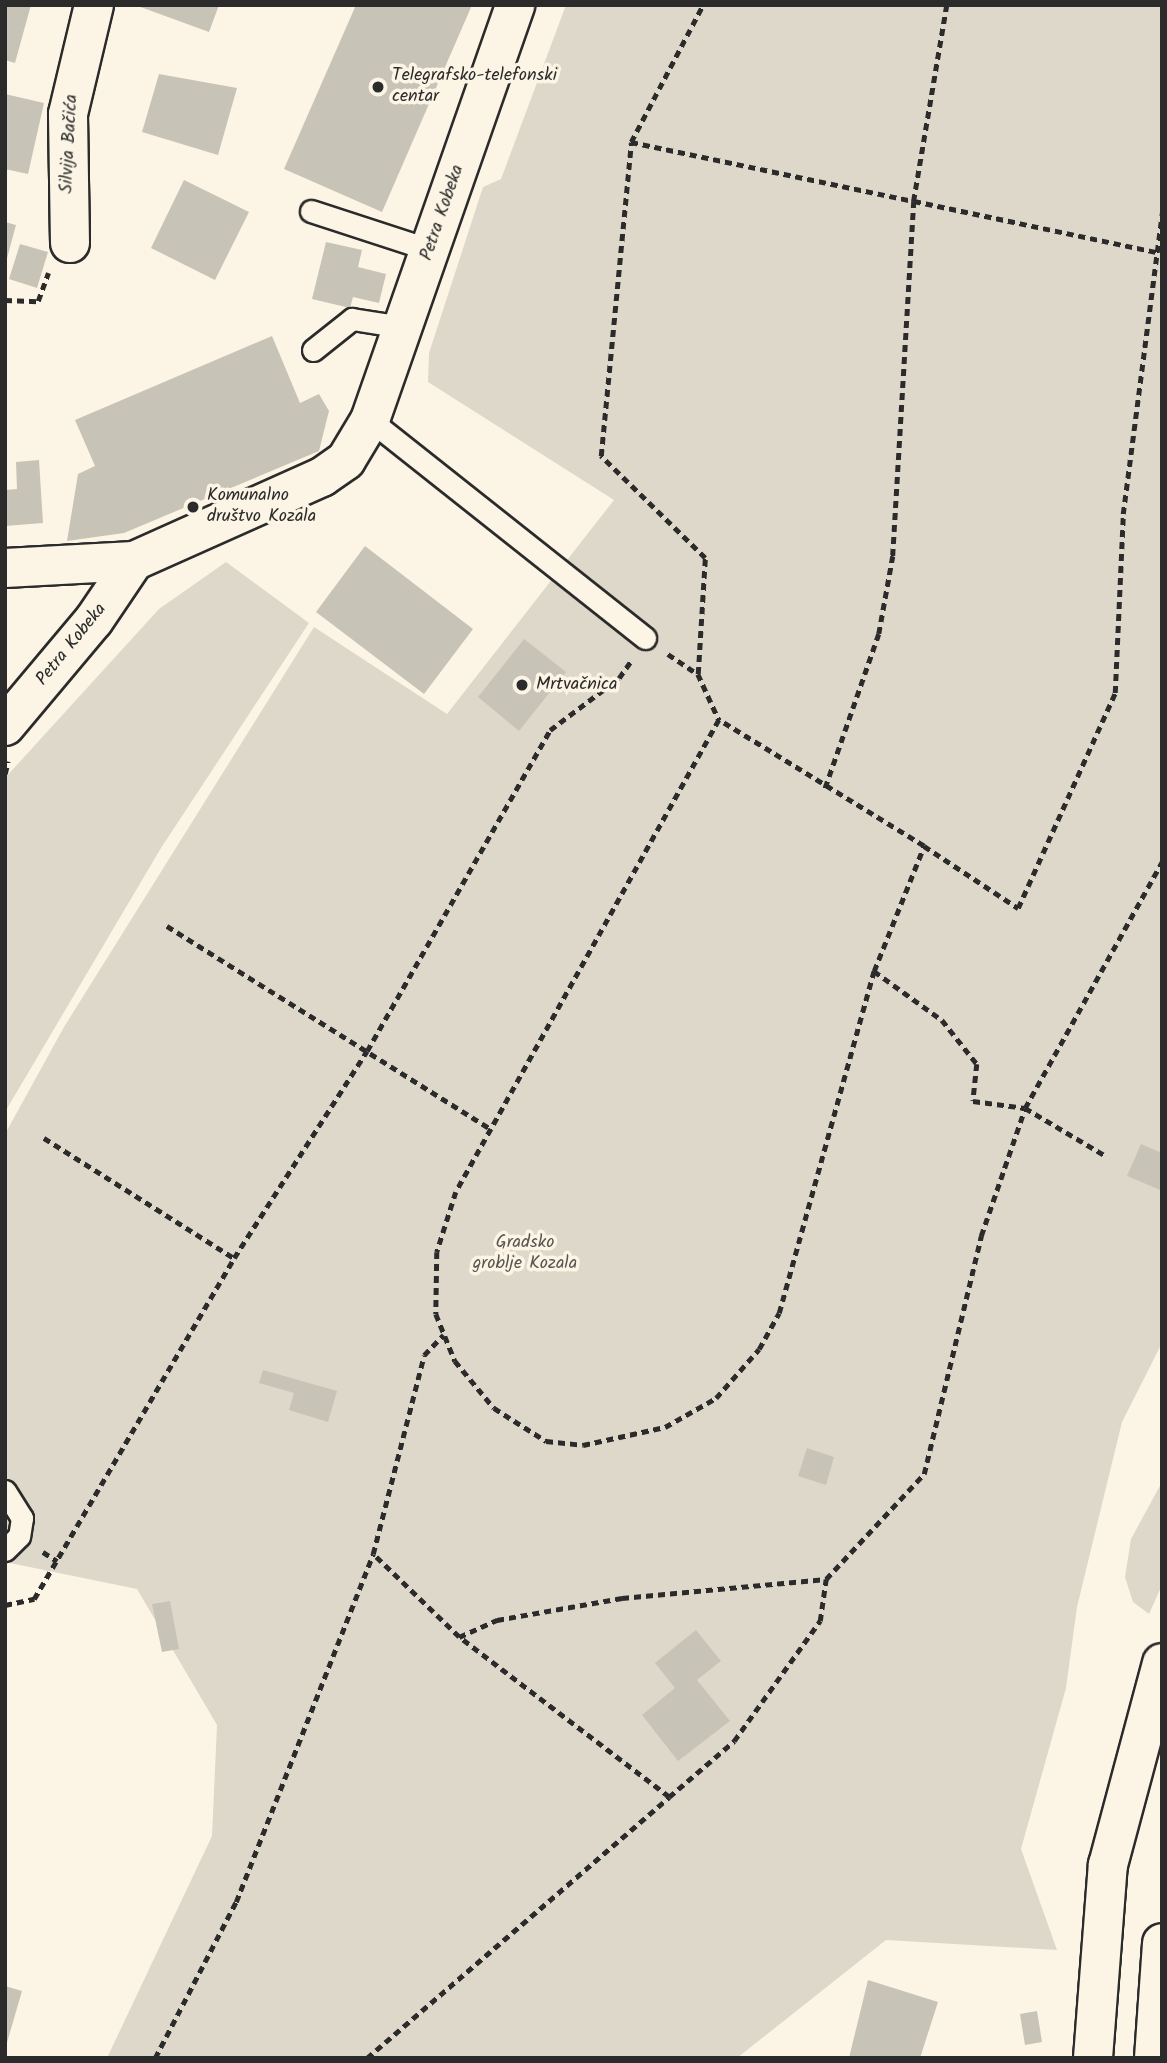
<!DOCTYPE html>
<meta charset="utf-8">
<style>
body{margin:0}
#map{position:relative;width:1167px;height:2063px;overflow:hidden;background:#fcf5e5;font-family:Kalam,sans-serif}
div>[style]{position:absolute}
.green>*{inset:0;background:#ded8ca}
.building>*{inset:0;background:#c8c3b7}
.path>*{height:4.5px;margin-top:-2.25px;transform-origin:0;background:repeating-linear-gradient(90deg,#2b2b2b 0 7px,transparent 0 12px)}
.roads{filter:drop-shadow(2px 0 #2b2b2b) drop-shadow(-2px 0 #2b2b2b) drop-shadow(0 2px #2b2b2b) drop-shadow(0 -2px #2b2b2b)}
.service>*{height:21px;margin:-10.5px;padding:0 10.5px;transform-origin:10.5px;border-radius:10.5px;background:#fcf5e5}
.minor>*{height:38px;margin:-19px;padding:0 19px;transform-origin:19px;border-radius:19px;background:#fcf5e5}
.trunk>*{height:38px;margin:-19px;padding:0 19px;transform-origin:19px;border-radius:19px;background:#fcf5e5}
.dots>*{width:19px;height:19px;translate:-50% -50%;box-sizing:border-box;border:4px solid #fcf5e5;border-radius:50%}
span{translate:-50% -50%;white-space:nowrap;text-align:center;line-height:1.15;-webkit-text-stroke:7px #fcf5e5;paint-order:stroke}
.poi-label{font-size:18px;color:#2b2b2b}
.left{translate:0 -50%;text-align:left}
.street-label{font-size:18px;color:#2b2b2b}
.park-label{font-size:18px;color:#585653}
.frame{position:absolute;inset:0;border:7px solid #2b2b2b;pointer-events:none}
</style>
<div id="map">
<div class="green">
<div style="clip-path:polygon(566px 5px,1162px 5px,1162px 1343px,1122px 1422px,1077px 1607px,1066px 1688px,1021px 1849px,1057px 1950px,886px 1940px,737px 2058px,107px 2058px,212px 1836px,217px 1725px,137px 1589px,5px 1562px,5px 1134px,64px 1027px,314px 627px,447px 714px,614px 500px,428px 382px,429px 353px,483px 187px,501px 179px)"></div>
<div style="clip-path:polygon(226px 562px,309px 623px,161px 848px,5px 1112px,5px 778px,159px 609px)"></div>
<div style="clip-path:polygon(1162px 1482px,1162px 1585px,1149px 1614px,1133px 1602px,1125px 1577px,1131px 1539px)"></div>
</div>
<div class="building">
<div style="clip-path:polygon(5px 5px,31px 5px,15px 63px,5px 60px)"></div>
<div style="clip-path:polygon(135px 5px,219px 5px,209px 32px)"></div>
<div style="clip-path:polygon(356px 5px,472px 5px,382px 212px,284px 169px)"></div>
<div style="clip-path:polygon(159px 74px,237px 88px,218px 155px,142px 132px)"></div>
<div style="clip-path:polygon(5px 94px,44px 103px,28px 174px,5px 169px)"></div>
<div style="clip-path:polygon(184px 180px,249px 212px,215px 280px,151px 248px)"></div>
<div style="clip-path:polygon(5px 222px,16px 225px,6px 262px,5px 262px)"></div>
<div style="clip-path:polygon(326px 242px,362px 250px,358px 267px,386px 274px,379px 303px,353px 297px,350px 308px,312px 299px)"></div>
<div style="clip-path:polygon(20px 244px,48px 252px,37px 288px,9px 279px)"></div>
<div style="clip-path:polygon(272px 336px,300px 403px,319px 394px,329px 411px,319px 451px,124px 533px,67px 541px,78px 474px,95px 466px,75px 420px)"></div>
<div style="clip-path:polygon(39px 460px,43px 523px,5px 526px,5px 490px,17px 489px,16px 462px)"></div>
<div style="clip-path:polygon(365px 546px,473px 629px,424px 694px,316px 612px)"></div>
<div style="clip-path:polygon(524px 639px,566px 672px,519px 731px,478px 697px)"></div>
<div style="clip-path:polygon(1141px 1144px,1162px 1153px,1160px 1190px,1127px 1176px)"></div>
<div style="clip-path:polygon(263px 1370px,337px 1391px,328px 1422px,289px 1410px,294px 1393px,259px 1383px)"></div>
<div style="clip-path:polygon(807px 1448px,834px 1457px,826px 1485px,798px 1476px)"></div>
<div style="clip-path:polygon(170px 1601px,179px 1649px,162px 1652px,152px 1604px)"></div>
<div style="clip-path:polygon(696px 1630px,721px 1661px,697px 1680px,730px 1721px,678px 1761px,642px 1715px,675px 1688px,655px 1663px)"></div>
<div style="clip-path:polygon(868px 1980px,938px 2002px,920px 2058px,849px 2058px)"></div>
<div style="clip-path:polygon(5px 1986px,22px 1991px,6px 2046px,5px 2046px)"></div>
<div style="clip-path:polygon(1037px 2011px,1042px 2042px,1025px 2045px,1020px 2014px)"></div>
</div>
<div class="path">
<div style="left:947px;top:5px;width:199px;rotate:99.6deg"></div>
<div style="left:914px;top:201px;width:248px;rotate:11.9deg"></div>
<div style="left:631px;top:142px;width:289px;rotate:11.8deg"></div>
<div style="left:914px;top:201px;width:356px;rotate:93.4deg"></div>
<div style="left:893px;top:556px;width:79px;rotate:100.2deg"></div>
<div style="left:879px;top:634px;width:164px;rotate:109.2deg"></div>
<div style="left:5px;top:300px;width:33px;rotate:2deg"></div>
<div style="left:38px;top:301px;width:30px;rotate:-70deg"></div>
<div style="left:668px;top:654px;width:36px;rotate:34deg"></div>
<div style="left:698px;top:674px;width:51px;rotate:65.5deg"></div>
<div style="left:719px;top:720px;width:540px;rotate:119.13deg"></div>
<div style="left:456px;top:1192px;width:63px;rotate:107.6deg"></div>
<div style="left:437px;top:1252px;width:62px;rotate:90.9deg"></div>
<div style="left:436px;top:1314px;width:51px;rotate:68deg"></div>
<div style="left:455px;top:1361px;width:61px;rotate:50.3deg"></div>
<div style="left:494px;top:1408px;width:62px;rotate:32.4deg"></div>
<div style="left:546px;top:1441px;width:37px;rotate:6deg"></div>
<div style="left:583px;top:1445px;width:84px;rotate:-12.4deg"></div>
<div style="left:665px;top:1427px;width:59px;rotate:-29.6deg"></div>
<div style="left:716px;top:1398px;width:65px;rotate:-48.7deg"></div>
<div style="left:759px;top:1349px;width:41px;rotate:-60.9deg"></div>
<div style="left:779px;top:1313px;width:355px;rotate:-74.5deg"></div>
<div style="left:874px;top:971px;width:135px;rotate:-68.2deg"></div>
<div style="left:924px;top:846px;width:241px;rotate:-148.4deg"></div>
<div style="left:698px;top:674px;width:116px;rotate:-86.5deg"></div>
<div style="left:705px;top:558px;width:146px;rotate:-135.6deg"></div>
<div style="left:601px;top:456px;width:315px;rotate:-84.5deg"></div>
<div style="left:631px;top:142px;width:155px;rotate:-62.3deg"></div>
<div style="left:5px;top:774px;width:13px;rotate:-77deg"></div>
<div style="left:924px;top:846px;width:113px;rotate:33.4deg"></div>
<div style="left:1018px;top:908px;width:236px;rotate:-65.7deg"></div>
<div style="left:1115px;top:693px;width:179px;rotate:-87.4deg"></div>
<div style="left:1123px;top:514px;width:304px;rotate:-82.6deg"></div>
<div style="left:167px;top:926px;width:382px;rotate:32.1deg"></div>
<div style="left:874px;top:971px;width:84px;rotate:35.8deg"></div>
<div style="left:942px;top:1020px;width:56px;rotate:51.5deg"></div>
<div style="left:977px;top:1064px;width:37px;rotate:96deg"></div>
<div style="left:973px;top:1101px;width:52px;rotate:7.7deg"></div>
<div style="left:1025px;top:1108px;width:92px;rotate:30.7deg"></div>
<div style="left:44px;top:1138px;width:225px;rotate:32.3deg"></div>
<div style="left:234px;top:1258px;width:246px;rotate:-57.3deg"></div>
<div style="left:367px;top:1051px;width:369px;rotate:-60.3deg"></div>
<div style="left:550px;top:730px;width:86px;rotate:-37deg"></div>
<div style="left:619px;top:678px;width:21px;rotate:-55deg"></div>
<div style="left:43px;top:1552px;width:17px;rotate:33deg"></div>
<div style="left:5px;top:1605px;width:30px;rotate:-12deg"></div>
<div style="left:34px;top:1599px;width:395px;rotate:-59.6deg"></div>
<div style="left:459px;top:1637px;width:42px;rotate:-24.1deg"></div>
<div style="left:497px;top:1620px;width:127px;rotate:-10deg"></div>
<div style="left:622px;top:1598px;width:205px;rotate:-5.3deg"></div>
<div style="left:826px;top:1579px;width:144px;rotate:-47deg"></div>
<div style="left:924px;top:1474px;width:245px;rotate:-76.5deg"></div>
<div style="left:981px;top:1236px;width:135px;rotate:-71deg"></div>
<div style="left:1025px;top:1108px;width:282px;rotate:-60.9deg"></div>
<div style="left:669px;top:1797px;width:86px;rotate:-40.7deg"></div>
<div style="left:734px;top:1741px;width:148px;rotate:-54.4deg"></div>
<div style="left:820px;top:1621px;width:42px;rotate:-81.9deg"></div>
<div style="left:155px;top:2058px;width:176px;rotate:-62.6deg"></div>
<div style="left:236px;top:1902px;width:374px;rotate:-68.5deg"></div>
<div style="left:373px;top:1554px;width:205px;rotate:-75.6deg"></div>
<div style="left:424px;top:1355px;width:28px;rotate:-46deg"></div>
<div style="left:367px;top:2058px;width:399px;rotate:-40.8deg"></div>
<div style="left:669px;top:1797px;width:264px;rotate:-142.7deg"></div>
<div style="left:459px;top:1637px;width:120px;rotate:-136deg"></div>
</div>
<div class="roads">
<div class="service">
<div style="left:311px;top:211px;width:125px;rotate:18.1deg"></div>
<div style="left:313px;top:350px;width:50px;rotate:-38.5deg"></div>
<div style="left:352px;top:319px;width:52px;rotate:8.9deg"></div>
<div style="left:370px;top:420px;width:351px;rotate:38.4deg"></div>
<div style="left:5px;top:1491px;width:32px;rotate:58deg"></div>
<div style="left:22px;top:1518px;width:18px;rotate:99deg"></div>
<div style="left:19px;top:1536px;width:20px;rotate:135deg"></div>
</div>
<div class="minor">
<div style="left:70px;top:243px;width:129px;rotate:-90.9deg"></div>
<div style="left:68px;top:114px;width:112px;rotate:-76.6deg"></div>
<div style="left:5px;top:568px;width:129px;rotate:-3.1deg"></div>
<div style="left:134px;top:561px;width:206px;rotate:-24.1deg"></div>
<div style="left:322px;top:477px;width:29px;rotate:-35deg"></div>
<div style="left:346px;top:460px;width:47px;rotate:-59deg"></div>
<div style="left:370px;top:420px;width:440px;rotate:-70.7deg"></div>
<div style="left:5px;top:726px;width:138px;rotate:-50deg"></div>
<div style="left:94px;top:620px;width:71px;rotate:-55.9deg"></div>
</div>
<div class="trunk">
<div style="left:1093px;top:2058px;width:194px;rotate:-85.6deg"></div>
<div style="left:1108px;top:1865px;width:209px;rotate:-75deg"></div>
<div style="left:1154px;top:2058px;width:115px;rotate:-86deg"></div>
</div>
</div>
<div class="dots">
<div style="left:378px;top:87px;background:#2b2b2b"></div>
<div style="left:193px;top:507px;background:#2b2b2b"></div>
<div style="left:522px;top:685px;background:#2b2b2b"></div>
</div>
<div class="poi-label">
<span class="left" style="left:392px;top:87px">Telegrafsko-telefonski<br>centar</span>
<span class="left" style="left:207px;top:507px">Komunalno<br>društvo Kozala</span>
<span class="left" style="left:536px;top:685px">Mrtvačnica</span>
</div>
<div class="street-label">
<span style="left:70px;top:144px;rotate:-87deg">Silvija Bačića</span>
<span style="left:443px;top:213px;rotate:-71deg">Petra Kobeka</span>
<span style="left:72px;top:645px;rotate:-51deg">Petra Kobeka</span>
</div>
<div class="park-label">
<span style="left:525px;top:1254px">Gradsko<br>groblje Kozala</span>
</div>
<div class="frame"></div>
</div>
